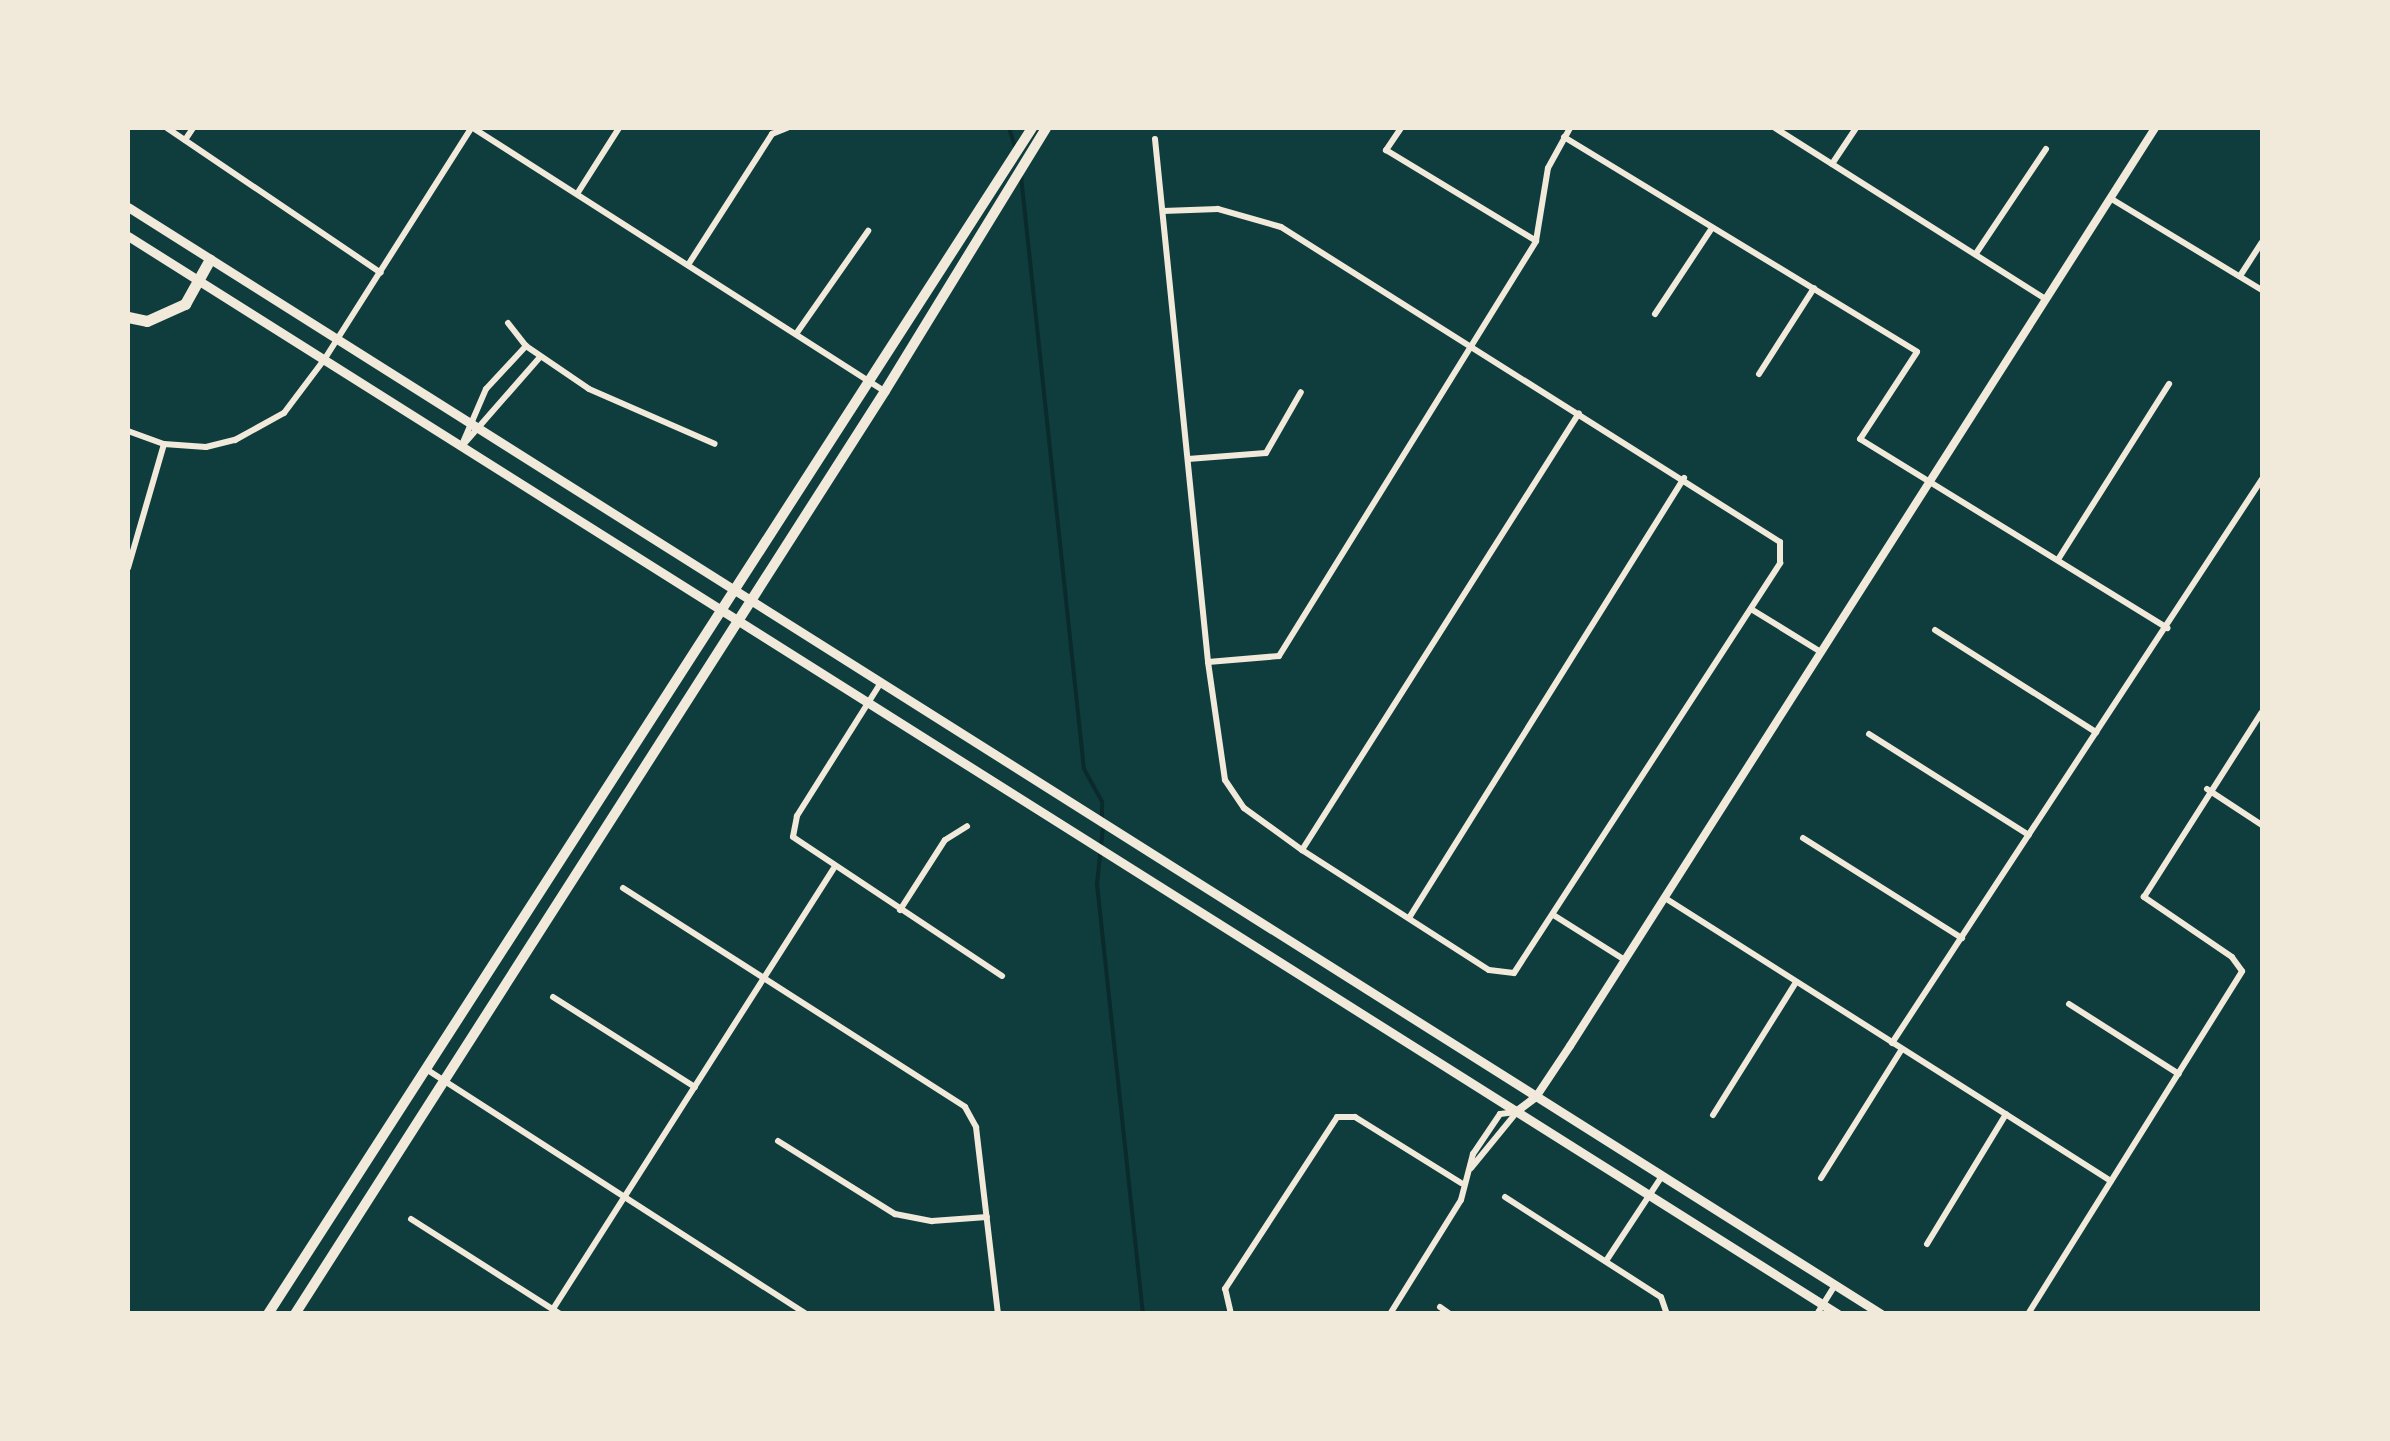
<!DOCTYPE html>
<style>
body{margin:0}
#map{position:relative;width:2390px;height:1441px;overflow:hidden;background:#0f3d3e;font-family:"IBM Plex Sans",sans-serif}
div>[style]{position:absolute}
.stream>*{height:4px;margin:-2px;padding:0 2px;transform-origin:2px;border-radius:2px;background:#0a2a2b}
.minor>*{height:6px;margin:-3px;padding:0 3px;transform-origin:3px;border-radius:3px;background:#f1e9da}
.tertiary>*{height:8px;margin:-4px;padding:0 4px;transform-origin:4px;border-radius:4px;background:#f1e9da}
.secondary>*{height:9px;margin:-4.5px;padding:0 4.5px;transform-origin:4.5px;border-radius:4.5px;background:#f1e9da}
.primary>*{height:10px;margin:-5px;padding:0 5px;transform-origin:5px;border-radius:5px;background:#f1e9da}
.motorway>*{height:11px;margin:-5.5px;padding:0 5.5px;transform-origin:5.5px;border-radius:5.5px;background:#f1e9da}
span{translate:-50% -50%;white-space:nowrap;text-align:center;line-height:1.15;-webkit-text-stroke:8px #f1e9da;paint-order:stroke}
.frame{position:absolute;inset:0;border:130px solid #f1e9da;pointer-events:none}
</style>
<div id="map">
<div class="stream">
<div style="left:1009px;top:128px;width:20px;rotate:72deg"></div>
<div style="left:1021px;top:176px;width:596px;rotate:83.94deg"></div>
<div style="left:1084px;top:769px;width:38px;rotate:61deg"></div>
<div style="left:1102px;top:802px;width:16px;rotate:90deg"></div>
<div style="left:1103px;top:827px;width:57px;rotate:96deg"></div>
<div style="left:1097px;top:884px;width:432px;rotate:83.9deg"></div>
</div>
<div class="minor">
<div style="left:167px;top:128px;width:258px;rotate:34.1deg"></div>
<div style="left:473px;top:128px;width:489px;rotate:32.6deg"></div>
<div style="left:1401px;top:128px;width:27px;rotate:124deg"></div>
<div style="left:1386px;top:150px;width:175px;rotate:31.2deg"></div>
<div style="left:1775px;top:128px;width:320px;rotate:32.3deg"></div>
<div style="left:1564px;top:137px;width:413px;rotate:31.3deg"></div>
<div style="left:1917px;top:352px;width:104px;rotate:123.2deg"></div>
<div style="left:1860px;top:439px;width:361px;rotate:31.6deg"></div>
<div style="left:1155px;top:139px;width:526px;rotate:84.21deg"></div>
<div style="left:1208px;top:662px;width:119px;rotate:81.8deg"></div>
<div style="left:1225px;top:780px;width:34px;rotate:56deg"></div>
<div style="left:1244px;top:808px;width:72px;rotate:35.9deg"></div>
<div style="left:1302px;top:850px;width:222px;rotate:32.7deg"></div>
<div style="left:1489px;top:970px;width:25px;rotate:7deg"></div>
<div style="left:1514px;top:973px;width:489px;rotate:-57deg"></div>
<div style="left:1780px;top:563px;width:21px;rotate:-90deg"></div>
<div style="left:1780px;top:542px;width:590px;rotate:-147.74deg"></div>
<div style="left:1281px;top:227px;width:66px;rotate:-164.1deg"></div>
<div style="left:1218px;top:209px;width:55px;rotate:177.9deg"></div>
<div style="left:185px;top:140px;width:14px;rotate:-56deg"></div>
<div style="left:1832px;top:164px;width:43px;rotate:-56.3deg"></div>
<div style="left:577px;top:194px;width:78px;rotate:-57.5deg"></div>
<div style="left:2110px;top:198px;width:178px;rotate:31.2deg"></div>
<div style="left:1977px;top:252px;width:124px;rotate:-56.2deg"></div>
<div style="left:688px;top:265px;width:156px;rotate:-57.3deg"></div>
<div style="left:772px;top:134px;width:16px;rotate:-22deg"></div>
<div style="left:2240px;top:276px;width:40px;rotate:-57.1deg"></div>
<div style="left:1655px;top:314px;width:103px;rotate:-56.5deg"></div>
<div style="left:508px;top:323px;width:29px;rotate:52deg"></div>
<div style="left:526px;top:346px;width:76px;rotate:34.3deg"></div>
<div style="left:589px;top:389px;width:137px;rotate:23.6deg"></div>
<div style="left:796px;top:334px;width:126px;rotate:-55deg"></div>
<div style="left:1759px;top:374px;width:102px;rotate:-57.4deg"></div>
<div style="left:128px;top:431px;width:38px;rotate:20deg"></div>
<div style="left:164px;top:444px;width:42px;rotate:4.1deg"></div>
<div style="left:206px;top:447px;width:30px;rotate:-14deg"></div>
<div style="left:235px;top:440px;width:56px;rotate:-28.9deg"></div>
<div style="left:284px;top:413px;width:66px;rotate:-53deg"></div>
<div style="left:324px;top:360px;width:275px;rotate:-57.6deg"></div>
<div style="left:463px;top:445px;width:117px;rotate:-48.8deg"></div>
<div style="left:461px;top:447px;width:63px;rotate:-66.7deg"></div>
<div style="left:486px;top:389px;width:59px;rotate:-47.1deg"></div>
<div style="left:1188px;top:459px;width:78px;rotate:-4.4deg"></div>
<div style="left:1266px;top:453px;width:70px;rotate:-60.2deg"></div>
<div style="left:2059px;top:558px;width:206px;rotate:-57.7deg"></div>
<div style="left:128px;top:568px;width:129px;rotate:-73.8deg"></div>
<div style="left:1751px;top:609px;width:82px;rotate:31.6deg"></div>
<div style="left:1935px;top:630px;width:191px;rotate:32.4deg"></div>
<div style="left:1208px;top:662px;width:71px;rotate:-4.8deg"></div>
<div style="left:1279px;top:656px;width:488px;rotate:-58.2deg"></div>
<div style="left:1536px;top:241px;width:74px;rotate:-80.7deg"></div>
<div style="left:1548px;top:168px;width:46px;rotate:-61.2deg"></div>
<div style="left:880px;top:684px;width:156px;rotate:122.2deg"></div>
<div style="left:797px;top:816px;width:21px;rotate:101deg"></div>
<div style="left:793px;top:837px;width:251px;rotate:33.6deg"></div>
<div style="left:1869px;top:734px;width:189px;rotate:32.3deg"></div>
<div style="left:2207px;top:789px;width:66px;rotate:33.2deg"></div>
<div style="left:1803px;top:838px;width:188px;rotate:32.2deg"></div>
<div style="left:1302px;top:850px;width:517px;rotate:-57.63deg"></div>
<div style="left:623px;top:888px;width:406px;rotate:32.6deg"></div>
<div style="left:965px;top:1107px;width:23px;rotate:61deg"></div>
<div style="left:976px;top:1127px;width:188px;rotate:83.3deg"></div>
<div style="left:1665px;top:898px;width:528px;rotate:32.4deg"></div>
<div style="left:900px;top:910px;width:83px;rotate:-57.3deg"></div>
<div style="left:945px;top:840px;width:26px;rotate:-32deg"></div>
<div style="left:1555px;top:916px;width:83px;rotate:32.2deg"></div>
<div style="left:1409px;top:918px;width:519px;rotate:-57.99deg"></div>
<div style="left:553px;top:997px;width:168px;rotate:32.4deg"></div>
<div style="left:2069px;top:1004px;width:130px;rotate:32.5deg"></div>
<div style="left:1892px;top:1043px;width:675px;rotate:-56.73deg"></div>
<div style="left:426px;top:1069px;width:452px;rotate:32.8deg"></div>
<div style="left:1713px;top:1115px;width:157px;rotate:-58deg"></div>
<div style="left:778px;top:1141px;width:138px;rotate:32deg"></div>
<div style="left:895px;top:1214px;width:38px;rotate:11deg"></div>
<div style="left:932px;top:1221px;width:55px;rotate:-4.2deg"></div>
<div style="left:1471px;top:1168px;width:71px;rotate:-50.7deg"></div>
<div style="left:1821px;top:1178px;width:152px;rotate:-57.9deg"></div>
<div style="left:1505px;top:1197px;width:185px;rotate:32.7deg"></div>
<div style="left:1661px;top:1297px;width:18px;rotate:71deg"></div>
<div style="left:411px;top:1219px;width:177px;rotate:32.5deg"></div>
<div style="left:1927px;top:1244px;width:152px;rotate:-58.7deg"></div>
<div style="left:1606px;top:1261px;width:102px;rotate:-56.6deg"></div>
<div style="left:1440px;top:1307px;width:12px;rotate:35deg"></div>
<div style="left:553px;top:1309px;width:523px;rotate:-57.5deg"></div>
<div style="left:1231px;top:1314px;width:26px;rotate:-103deg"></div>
<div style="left:1225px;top:1289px;width:205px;rotate:-56.9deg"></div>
<div style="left:1337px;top:1117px;width:18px"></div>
<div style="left:1355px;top:1117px;width:125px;rotate:31.9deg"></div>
<div style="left:1390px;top:1314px;width:134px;rotate:-58.1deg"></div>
<div style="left:1461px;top:1200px;width:48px;rotate:-75.4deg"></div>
<div style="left:1473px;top:1154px;width:48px;rotate:-56deg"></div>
<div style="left:1500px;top:1114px;width:16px;rotate:-7deg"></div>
<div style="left:1817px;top:1314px;width:34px;rotate:-58deg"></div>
<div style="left:2028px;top:1314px;width:404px;rotate:-58deg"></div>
<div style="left:2242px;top:971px;width:17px;rotate:-126deg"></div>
<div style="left:2232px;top:957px;width:107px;rotate:-145.7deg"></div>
<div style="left:2144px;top:897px;width:219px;rotate:-57.5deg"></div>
</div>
<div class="tertiary">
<div style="left:1516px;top:1112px;width:25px;rotate:-37deg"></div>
<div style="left:1536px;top:1097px;width:61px;rotate:-56.3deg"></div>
<div style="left:1570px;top:1046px;width:1089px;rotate:-57.49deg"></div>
</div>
<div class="secondary">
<div style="left:128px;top:207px;width:2073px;rotate:32.27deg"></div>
<div style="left:128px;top:236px;width:2021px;rotate:32.23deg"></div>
</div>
<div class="primary">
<div style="left:268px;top:1314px;width:1411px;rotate:-57.21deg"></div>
<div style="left:295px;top:1314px;width:1095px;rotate:-57.41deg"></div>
<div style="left:885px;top:391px;width:308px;rotate:-58.5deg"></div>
</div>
<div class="motorway">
<div style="left:128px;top:317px;width:19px;rotate:12deg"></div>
<div style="left:147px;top:321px;width:42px;rotate:-24.1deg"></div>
<div style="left:185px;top:304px;width:51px;rotate:-60.9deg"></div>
</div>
<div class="frame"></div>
</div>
